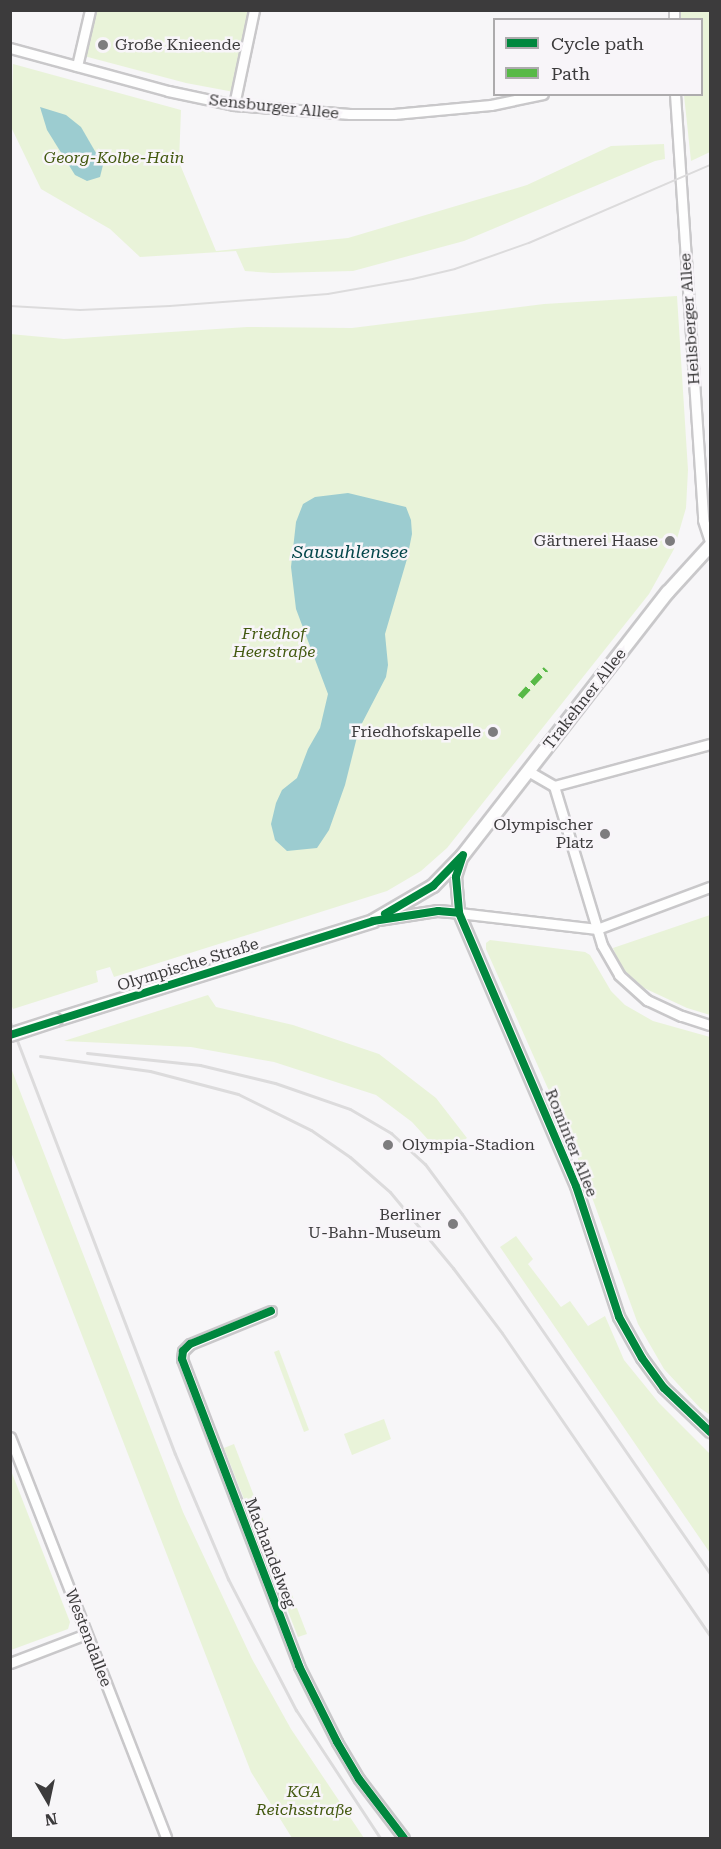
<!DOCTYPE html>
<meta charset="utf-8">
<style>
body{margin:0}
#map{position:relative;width:721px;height:1849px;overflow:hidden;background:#f7f6f8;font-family:"Roboto Serif",serif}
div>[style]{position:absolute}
.green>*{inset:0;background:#e9f3d9}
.water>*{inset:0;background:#9cccd0}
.roads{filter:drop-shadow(2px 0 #c9c8ca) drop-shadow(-2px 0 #c9c8ca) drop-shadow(0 2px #c9c8ca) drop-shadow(0 -2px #c9c8ca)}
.minor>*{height:9px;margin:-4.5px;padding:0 4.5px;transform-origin:4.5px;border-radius:4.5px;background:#fefefe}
.tertiary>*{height:10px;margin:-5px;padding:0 5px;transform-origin:5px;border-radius:5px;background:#fefefe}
.secondary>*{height:12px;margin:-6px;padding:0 6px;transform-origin:6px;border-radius:6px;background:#fefefe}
.tram>*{height:1.5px;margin:-0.75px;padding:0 0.75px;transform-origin:0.75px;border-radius:0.75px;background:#dcdbdc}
.rail>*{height:3px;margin:-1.5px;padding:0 1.5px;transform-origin:1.5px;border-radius:1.5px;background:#dcdbdc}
.bridges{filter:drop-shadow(2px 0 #c9c8ca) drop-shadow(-2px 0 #c9c8ca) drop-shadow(0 2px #c9c8ca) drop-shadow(0 -2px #c9c8ca)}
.secondary-bridge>*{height:12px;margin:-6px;padding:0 6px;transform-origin:6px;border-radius:6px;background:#fefefe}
.quiet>*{height:6px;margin-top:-3px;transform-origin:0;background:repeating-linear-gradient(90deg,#58b947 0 12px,transparent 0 18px)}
.cycleway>*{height:8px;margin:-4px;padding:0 4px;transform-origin:4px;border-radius:4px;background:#00873e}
.dots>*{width:16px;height:16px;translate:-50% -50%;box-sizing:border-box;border:3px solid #f8f5f9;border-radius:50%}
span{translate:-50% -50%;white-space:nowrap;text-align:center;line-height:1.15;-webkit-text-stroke:5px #f8f5f9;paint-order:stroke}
.poi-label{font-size:16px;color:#3c3b3c}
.left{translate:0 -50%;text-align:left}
.right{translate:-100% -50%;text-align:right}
.street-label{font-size:16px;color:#3c3b3c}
.park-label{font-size:16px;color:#435910;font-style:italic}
.water-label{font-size:18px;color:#04464b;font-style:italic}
.frame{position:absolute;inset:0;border:12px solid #3c3b3c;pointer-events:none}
.legend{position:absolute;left:493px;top:18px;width:210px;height:78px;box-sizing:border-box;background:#f8f5f9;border:2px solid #adabad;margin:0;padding:8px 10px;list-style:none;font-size:18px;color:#3c3b3c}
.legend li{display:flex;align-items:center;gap:12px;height:30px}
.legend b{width:30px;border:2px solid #adabad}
.north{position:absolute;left:18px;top:1771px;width:60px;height:60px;-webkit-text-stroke:4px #f8f5f9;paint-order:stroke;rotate:171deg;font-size:16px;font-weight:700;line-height:24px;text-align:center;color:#3c3b3c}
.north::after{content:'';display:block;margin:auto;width:21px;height:27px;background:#3c3b3c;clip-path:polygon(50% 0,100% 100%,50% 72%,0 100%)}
</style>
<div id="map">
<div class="green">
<div style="clip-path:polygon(94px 11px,249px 11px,234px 92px,186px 83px,84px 56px)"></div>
<div style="clip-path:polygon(680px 11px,710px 11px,710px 152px,691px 161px,684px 95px,702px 94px,702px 20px,681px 19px)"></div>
<div style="clip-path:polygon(13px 64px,181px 110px,179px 162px,216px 251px,348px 238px,527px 185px,611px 146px,664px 144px,665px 159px,655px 161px,464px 241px,353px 271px,273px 273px,245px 271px,236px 251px,140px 257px,110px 229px,41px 189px,11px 127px)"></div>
<div style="clip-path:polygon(677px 296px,688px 470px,686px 508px,674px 549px,649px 594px,447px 848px,421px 871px,387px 891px,114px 977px,110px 967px,96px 971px,98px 982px,13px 1009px,10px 1002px,10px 334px,64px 339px,247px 327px,352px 328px,544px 304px)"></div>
<div style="clip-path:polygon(710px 915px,710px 1015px,687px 1008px,644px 988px,625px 971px,618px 960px,613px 948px)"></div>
<div style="clip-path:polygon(490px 940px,585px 952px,590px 955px,611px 991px,625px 1005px,653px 1021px,710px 1037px,710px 1415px,700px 1408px,664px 1369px,638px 1324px,573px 1145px,486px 949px,486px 943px)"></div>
<div style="clip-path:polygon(208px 995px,216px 1007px,293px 1025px,379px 1054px,436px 1098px,467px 1138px,442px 1155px,412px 1122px,376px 1095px,274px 1062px,191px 1047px,64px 1041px)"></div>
<div style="clip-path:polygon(11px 1068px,183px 1512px,252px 1659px,291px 1729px,364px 1838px,292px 1838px,251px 1772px,11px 1152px)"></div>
<div style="clip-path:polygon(516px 1236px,533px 1259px,528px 1264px,561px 1307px,570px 1301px,588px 1326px,605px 1316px,624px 1360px,659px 1403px,710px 1454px,710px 1553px,500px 1247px)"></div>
<div style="clip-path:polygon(279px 1350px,309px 1430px,304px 1432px,274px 1352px)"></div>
<div style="clip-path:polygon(384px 1419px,391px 1439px,352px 1455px,344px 1434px)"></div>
<div style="clip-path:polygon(234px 1444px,307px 1634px,298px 1637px,224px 1448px)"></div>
<div style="clip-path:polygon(10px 1468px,70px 1622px,68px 1629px,11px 1650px)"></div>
</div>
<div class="water">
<div style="clip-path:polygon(40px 107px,66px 115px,81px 127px,103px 165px,100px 177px,87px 181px,75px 175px,47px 130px)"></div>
<div style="clip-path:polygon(348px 493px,406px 507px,411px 520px,412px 534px,407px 559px,385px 634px,388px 665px,386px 677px,359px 729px,345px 785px,329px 830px,317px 848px,287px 851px,275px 840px,271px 824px,276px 803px,282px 790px,297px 778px,308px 749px,320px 728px,328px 694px,296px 609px,291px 567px,296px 522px,303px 504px,315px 497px)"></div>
</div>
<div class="roads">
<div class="minor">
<div style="left:674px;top:10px;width:10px;rotate:90deg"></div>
<div style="left:10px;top:48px;width:164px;rotate:15.2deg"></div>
<div style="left:168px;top:91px;width:67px;rotate:12deg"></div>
<div style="left:234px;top:105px;width:116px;rotate:4.4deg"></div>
<div style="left:350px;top:114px;width:44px"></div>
<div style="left:394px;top:114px;width:97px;rotate:-5.3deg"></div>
<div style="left:491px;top:105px;width:53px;rotate:-11.9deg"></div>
<div style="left:77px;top:66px;width:57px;rotate:-76.9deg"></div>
<div style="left:675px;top:94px;width:427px;rotate:86.2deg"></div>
<div style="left:703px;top:520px;width:22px;rotate:72deg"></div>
<div style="left:234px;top:105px;width:97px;rotate:-78.1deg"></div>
<div style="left:528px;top:771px;width:30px;rotate:30deg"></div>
<div style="left:554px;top:786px;width:162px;rotate:-15.1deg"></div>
<div style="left:554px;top:786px;width:166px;rotate:73.2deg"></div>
<div style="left:602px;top:945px;width:34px;rotate:60deg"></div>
<div style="left:619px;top:975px;width:38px;rotate:42deg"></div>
<div style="left:647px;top:1000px;width:38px;rotate:25deg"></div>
<div style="left:682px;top:1016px;width:29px;rotate:18deg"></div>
<div style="left:459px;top:913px;width:139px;rotate:6.6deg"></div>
<div style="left:597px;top:929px;width:121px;rotate:-20.4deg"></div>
<div style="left:271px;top:1311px;width:87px;rotate:157.8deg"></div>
<div style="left:190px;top:1344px;width:10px;rotate:135deg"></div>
<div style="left:183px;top:1351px;width:8px;rotate:97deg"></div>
<div style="left:182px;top:1359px;width:329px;rotate:69.1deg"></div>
<div style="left:299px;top:1666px;width:85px;rotate:63.4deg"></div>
<div style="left:337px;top:1742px;width:43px;rotate:59.3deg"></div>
<div style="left:359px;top:1779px;width:74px;rotate:52.7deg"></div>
<div style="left:10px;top:1437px;width:430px;rotate:68.7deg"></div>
<div style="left:10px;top:1663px;width:81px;rotate:-20.9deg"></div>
</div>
<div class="tertiary">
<div style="left:463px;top:855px;width:23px;rotate:108deg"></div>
<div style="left:456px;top:877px;width:36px;rotate:85deg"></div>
<div style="left:459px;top:913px;width:297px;rotate:66.8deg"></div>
<div style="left:576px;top:1186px;width:138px;rotate:71.8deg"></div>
<div style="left:619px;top:1317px;width:47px;rotate:60.7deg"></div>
<div style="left:642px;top:1358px;width:37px;rotate:54deg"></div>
<div style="left:664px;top:1388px;width:64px;rotate:43.7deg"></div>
<div style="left:379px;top:920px;width:60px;rotate:-8.7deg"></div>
<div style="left:438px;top:911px;width:21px;rotate:5deg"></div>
</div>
<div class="secondary">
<div style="left:56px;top:1020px;width:332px;rotate:-17.3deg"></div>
<div style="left:373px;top:921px;width:69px;rotate:-30.3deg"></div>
<div style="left:433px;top:886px;width:43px;rotate:-45.9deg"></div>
<div style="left:463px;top:855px;width:333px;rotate:-52.1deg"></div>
<div style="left:668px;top:592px;width:62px;rotate:-47.6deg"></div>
</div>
</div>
<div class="tram">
<div style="left:10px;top:306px;width:70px;rotate:3.3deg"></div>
<div style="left:80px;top:310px;width:90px;rotate:-2.5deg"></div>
<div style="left:170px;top:306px;width:158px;rotate:-4.3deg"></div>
<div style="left:328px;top:294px;width:86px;rotate:-10deg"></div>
<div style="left:413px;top:279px;width:43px;rotate:-13.4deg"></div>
<div style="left:455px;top:269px;width:78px;rotate:-19.4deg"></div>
<div style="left:529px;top:243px;width:197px;rotate:-23.3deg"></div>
</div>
<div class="rail">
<div style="left:10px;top:1022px;width:462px;rotate:69.1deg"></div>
<div style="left:175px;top:1454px;width:136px;rotate:67deg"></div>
<div style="left:228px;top:1579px;width:148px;rotate:62.6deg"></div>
<div style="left:296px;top:1710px;width:153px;rotate:56.7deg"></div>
<div style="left:87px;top:1053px;width:114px;rotate:6.1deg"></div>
<div style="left:200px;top:1065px;width:77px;rotate:13.5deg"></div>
<div style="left:275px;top:1083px;width:79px;rotate:19.1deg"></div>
<div style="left:350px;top:1109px;width:48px;rotate:30.3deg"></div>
<div style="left:391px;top:1133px;width:46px;rotate:42.4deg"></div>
<div style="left:425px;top:1164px;width:62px;rotate:53.5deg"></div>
<div style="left:462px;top:1214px;width:437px;rotate:55.4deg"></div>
<div style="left:40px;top:1056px;width:111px;rotate:7.8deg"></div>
<div style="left:150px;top:1071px;width:91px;rotate:14.6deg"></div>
<div style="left:238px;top:1094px;width:81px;rotate:26.3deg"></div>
<div style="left:311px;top:1130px;width:47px;rotate:34.7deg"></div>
<div style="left:350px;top:1157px;width:53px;rotate:41.2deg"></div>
<div style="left:390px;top:1192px;width:99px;rotate:50.3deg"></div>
<div style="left:453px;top:1268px;width:81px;rotate:53deg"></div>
<div style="left:502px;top:1333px;width:368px;rotate:55.5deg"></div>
</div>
<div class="bridges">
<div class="secondary-bridge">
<div style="left:10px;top:1035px;width:48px;rotate:-18.1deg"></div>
</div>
</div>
<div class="quiet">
<div style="left:520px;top:697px;width:38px;rotate:-47deg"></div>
</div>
<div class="cycleway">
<div style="left:463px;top:855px;width:23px;rotate:108deg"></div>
<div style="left:456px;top:877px;width:36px;rotate:85deg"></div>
<div style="left:459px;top:913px;width:297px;rotate:66.8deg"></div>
<div style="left:576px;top:1186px;width:138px;rotate:71.8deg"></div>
<div style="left:619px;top:1317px;width:47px;rotate:60.7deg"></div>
<div style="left:642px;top:1358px;width:37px;rotate:54deg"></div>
<div style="left:664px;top:1388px;width:64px;rotate:43.7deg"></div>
<div style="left:385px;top:914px;width:56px;rotate:-30.3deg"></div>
<div style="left:433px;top:886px;width:40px;rotate:-46deg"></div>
<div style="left:10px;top:1035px;width:380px;rotate:-17.4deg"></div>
<div style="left:373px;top:921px;width:66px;rotate:-8.7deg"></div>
<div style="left:438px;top:911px;width:21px;rotate:5deg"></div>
<div style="left:271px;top:1311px;width:87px;rotate:157.8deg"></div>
<div style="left:190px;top:1344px;width:10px;rotate:135deg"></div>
<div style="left:183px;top:1351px;width:8px;rotate:97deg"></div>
<div style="left:182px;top:1359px;width:329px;rotate:69.1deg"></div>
<div style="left:299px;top:1666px;width:85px;rotate:63.4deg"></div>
<div style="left:337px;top:1742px;width:43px;rotate:59.3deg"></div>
<div style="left:359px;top:1779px;width:74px;rotate:52.7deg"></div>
</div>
<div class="dots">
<div style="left:103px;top:45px;background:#7d7c7e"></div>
<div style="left:670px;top:541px;background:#7d7c7e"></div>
<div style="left:493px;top:732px;background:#7d7c7e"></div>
<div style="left:605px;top:834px;background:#7d7c7e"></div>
<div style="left:388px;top:1145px;background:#7d7c7e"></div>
<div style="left:453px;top:1224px;background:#7d7c7e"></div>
</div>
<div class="poi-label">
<span class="left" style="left:115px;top:45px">Große Knieende</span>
<span class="right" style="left:658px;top:541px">Gärtnerei Haase</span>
<span class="right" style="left:481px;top:732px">Friedhofskapelle</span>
<span class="right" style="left:593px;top:834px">Olympischer<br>Platz</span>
<span class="left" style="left:402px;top:1145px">Olympia-Stadion</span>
<span class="right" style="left:441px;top:1224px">Berliner<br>U-Bahn-Museum</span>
</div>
<div class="street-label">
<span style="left:274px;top:107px;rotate:6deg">Sensburger Allee</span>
<span style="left:690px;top:319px;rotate:-94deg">Heilsberger Allee</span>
<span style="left:585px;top:699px;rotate:-52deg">Trakehner Allee</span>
<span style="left:188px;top:965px;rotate:-17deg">Olympische Straße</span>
<span style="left:571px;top:1143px;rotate:68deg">Rominter Allee</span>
<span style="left:270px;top:1553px;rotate:69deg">Machandelweg</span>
<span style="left:88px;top:1638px;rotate:69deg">Westendallee</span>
</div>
<div class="park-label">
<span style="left:114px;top:158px">Georg-Kolbe-Hain</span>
<span style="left:274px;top:643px">Friedhof<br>Heerstraße</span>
<span style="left:304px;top:1801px">KGA<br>Reichsstraße</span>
</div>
<div class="water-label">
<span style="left:350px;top:552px">Sausuhlensee</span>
</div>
<div class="frame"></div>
<ul class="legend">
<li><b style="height:8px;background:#00873e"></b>Cycle path</li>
<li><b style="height:8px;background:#58b947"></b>Path</li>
</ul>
<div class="north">N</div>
</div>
